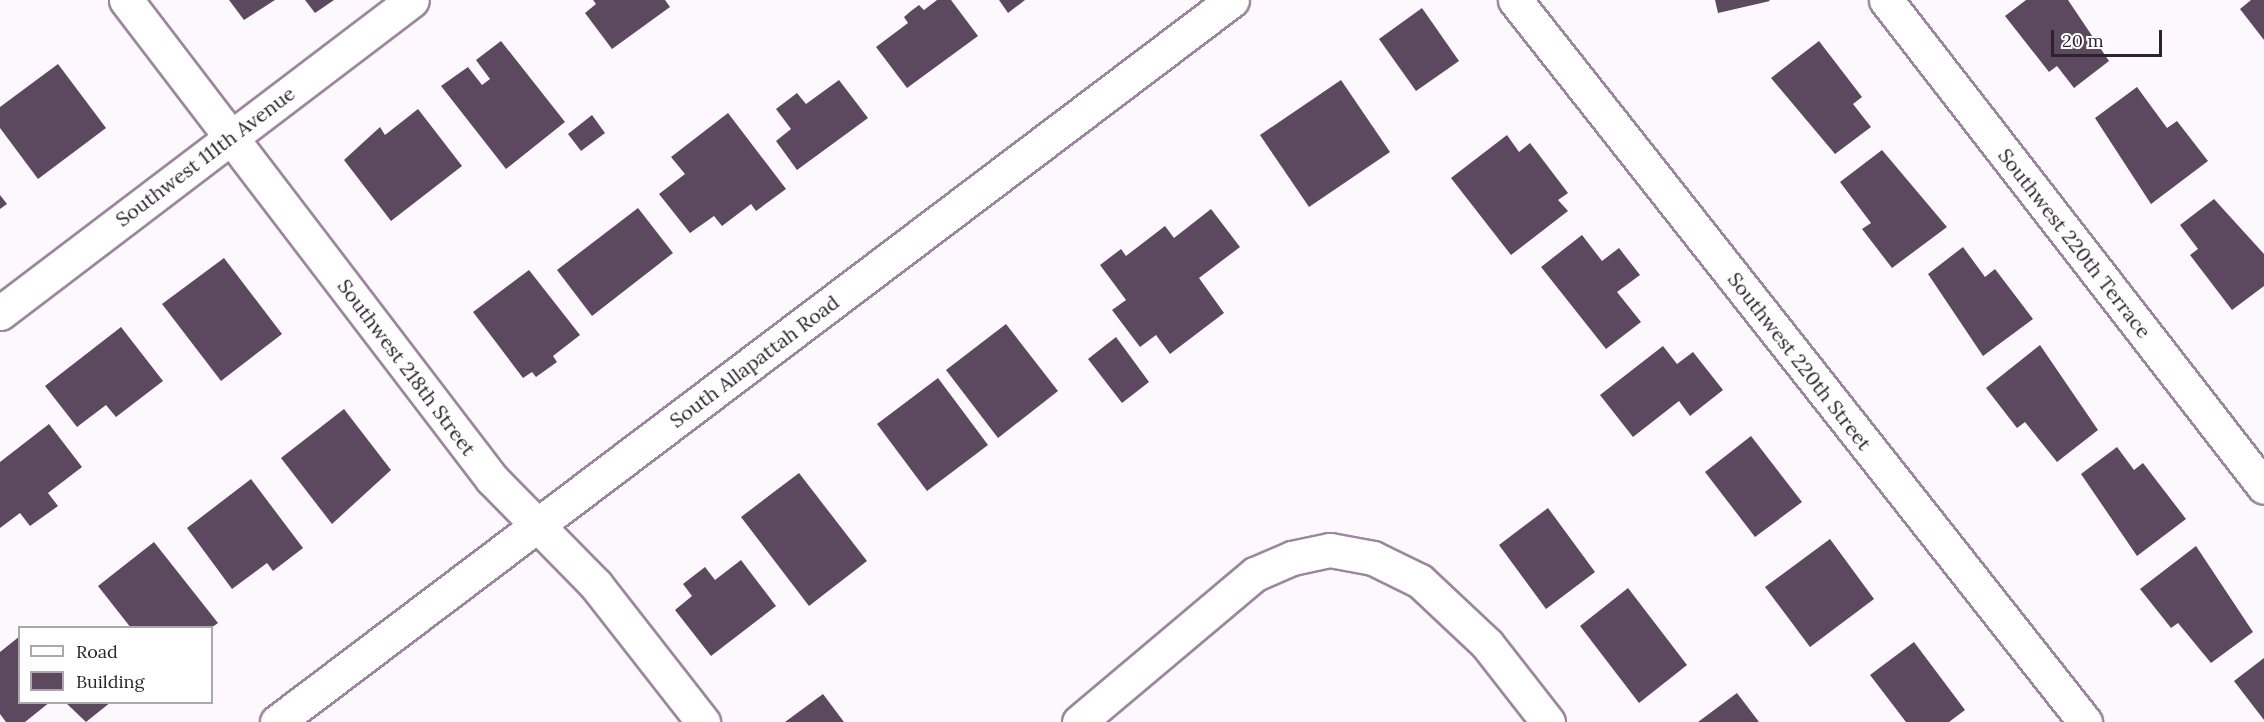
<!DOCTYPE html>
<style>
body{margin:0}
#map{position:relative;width:2264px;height:722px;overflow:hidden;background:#fdf8fe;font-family:Lora,serif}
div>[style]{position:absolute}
.building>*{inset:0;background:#5c485f}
.roads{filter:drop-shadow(2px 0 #9d869f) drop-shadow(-2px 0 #9d869f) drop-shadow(0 2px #9d869f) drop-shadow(0 -2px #9d869f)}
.minor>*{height:33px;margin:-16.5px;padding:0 16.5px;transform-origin:16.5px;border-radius:16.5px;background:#fff}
.tertiary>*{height:33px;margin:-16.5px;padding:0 16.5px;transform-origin:16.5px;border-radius:16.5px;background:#fff}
.secondary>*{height:33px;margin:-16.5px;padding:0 16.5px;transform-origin:16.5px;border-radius:16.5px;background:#fff}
span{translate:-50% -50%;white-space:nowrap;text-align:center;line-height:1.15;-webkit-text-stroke:6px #fff;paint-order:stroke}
.street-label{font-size:20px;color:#2c232d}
.legend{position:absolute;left:18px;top:626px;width:195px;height:78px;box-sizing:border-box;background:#fff;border:2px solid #aba7ab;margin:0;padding:8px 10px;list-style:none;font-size:18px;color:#2c232d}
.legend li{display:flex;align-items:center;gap:12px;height:30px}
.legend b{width:30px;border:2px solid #aba7ab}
.scale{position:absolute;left:2051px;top:30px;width:111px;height:27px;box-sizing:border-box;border:3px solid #2c232d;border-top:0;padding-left:8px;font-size:18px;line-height:21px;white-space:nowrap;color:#2c232d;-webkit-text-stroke:4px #fff;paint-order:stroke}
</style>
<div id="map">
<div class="building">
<div style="clip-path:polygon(229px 0,275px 0,244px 20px)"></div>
<div style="clip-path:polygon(305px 0,334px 0,315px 13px)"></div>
<div style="clip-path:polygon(593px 0,665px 0,670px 7px,612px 49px,585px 13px,596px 4px)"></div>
<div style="clip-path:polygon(937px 0,951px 0,978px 36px,907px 88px,876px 47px,908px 23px,904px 17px,911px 11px,919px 5px,924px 10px)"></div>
<div style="clip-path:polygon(999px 0,1025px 0,1008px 13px)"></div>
<div style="clip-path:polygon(1715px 0,1769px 0,1770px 1px,1718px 13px)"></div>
<div style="clip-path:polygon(2026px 0,2068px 0,2109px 61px,2074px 88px,2057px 66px,2049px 72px,2005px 16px)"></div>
<div style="clip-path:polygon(2251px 0,2264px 0,2264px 40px,2240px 9px)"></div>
<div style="clip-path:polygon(1422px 8px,1459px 61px,1416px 91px,1379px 39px)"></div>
<div style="clip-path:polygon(501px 41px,565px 122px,506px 169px,441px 86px,468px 67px,482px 85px,490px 79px,476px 60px)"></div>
<div style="clip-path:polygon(1819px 41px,1862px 97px,1853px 104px,1871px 127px,1835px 154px,1771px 78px)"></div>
<div style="clip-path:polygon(58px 64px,106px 128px,38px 179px,0 128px,0 107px)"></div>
<div style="clip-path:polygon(839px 80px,868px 118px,797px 170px,776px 141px,791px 129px,776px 109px,797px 93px,806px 104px)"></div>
<div style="clip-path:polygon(1341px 80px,1390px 152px,1309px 207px,1260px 135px)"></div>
<div style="clip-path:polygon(2137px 87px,2167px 128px,2177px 121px,2208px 161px,2151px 204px,2095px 118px)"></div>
<div style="clip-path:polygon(418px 109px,462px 166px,391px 221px,344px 160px,380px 127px,385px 135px)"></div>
<div style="clip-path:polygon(728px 113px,786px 189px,756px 211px,751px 204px,722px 226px,714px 216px,690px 233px,659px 194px,685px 174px,671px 157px)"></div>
<div style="clip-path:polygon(592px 115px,605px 133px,581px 151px,568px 134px)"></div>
<div style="clip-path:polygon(1507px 135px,1519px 152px,1530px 143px,1568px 193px,1558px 200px,1568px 211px,1511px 255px,1451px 178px)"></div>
<div style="clip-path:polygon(1882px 150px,1947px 227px,1892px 268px,1862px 229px,1871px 223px,1840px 182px)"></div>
<div style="clip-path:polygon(0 195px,7px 204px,0 209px)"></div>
<div style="clip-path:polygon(2214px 199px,2264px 254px,2264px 286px,2232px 310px,2190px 255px,2198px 249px,2180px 225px)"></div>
<div style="clip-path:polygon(638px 208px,673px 253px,592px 316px,557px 270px)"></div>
<div style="clip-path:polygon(1211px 209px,1240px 247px,1199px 278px,1224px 313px,1170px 354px,1156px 335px,1140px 347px,1112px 310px,1126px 300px,1100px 265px,1121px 249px,1126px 256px,1165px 226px,1174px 238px)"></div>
<div style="clip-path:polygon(1582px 235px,1602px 261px,1619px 248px,1640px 275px,1617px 292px,1641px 322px,1606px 349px,1541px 267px)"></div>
<div style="clip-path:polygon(1963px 247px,1985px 277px,1995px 269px,2033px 319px,1983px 356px,1928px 274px)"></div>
<div style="clip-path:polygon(224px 258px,282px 334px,221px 381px,162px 304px)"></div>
<div style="clip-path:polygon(529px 270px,580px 335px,553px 356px,557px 362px,536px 377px,532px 372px,523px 378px,473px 312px)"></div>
<div style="clip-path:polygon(1006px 324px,1058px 391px,998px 438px,946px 370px)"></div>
<div style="clip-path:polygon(121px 327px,163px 381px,116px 417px,106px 405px,77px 427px,45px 386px)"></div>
<div style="clip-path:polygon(1116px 337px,1149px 382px,1122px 403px,1088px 359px)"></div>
<div style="clip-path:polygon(2040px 345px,2098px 430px,2057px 462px,2025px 422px,2017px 428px,1986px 388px)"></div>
<div style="clip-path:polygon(1663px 346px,1677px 364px,1693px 352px,1723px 390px,1690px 416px,1679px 401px,1633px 437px,1600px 395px)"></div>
<div style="clip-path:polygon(938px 378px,988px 445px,927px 491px,877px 424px)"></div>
<div style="clip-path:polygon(344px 409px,391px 470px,332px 524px,281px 458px)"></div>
<div style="clip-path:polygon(49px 424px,82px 467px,48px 493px,58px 506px,30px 526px,20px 513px,0 528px,0 462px)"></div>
<div style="clip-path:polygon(1751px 436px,1802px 502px,1755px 537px,1705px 472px)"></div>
<div style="clip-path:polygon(2117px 447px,2134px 470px,2143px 463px,2186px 519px,2137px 556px,2081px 474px)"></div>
<div style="clip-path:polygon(799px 473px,867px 561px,809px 606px,741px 517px)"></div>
<div style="clip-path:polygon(251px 479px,303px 548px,273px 571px,267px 563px,232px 589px,187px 528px)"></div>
<div style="clip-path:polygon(1548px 508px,1595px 572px,1546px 609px,1499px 545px)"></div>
<div style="clip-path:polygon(1830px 539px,1874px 599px,1810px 647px,1765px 587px)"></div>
<div style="clip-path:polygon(154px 542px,218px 623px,211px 628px,131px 628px,98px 586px)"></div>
<div style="clip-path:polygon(2196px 546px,2253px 632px,2211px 663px,2178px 623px,2171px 628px,2140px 589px)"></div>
<div style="clip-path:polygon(741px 560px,776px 606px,711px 656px,675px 610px,692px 596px,683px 584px,705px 567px,715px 580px)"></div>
<div style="clip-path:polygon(1628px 588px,1687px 665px,1639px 703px,1580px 626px)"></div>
<div style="clip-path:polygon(20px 636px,20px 702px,50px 702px,25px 722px,6px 722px,0 714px,0 652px)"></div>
<div style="clip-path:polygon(1914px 642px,1965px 710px,1949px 722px,1906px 722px,1870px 675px)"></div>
<div style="clip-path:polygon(2264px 658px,2264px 720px,2234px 681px)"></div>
<div style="clip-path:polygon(1737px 693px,1759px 722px,1698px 722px)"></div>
<div style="clip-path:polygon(823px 694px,844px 722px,785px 722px)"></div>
<div style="clip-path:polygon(65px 702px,111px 702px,86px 722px)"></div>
</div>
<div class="roads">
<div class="minor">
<div style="left:126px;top:0;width:603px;rotate:52.62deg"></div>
<div style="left:492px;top:479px;width:148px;rotate:45.5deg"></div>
<div style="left:596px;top:585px;width:174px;rotate:52deg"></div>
<div style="left:1886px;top:0;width:616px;rotate:52.18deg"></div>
<div style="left:0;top:313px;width:517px;rotate:-37.22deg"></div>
<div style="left:1079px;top:722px;width:230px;rotate:-40.1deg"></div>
<div style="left:1255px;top:574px;width:40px;rotate:-23.4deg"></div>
<div style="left:1292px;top:558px;width:39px;rotate:-12deg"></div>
<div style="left:1330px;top:550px;width:44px;rotate:10.5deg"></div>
<div style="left:1373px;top:558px;width:52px;rotate:26.1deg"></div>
<div style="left:1420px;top:581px;width:92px;rotate:43.2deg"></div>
<div style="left:1487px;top:644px;width:99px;rotate:52deg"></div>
</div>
<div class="tertiary">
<div style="left:1515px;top:0;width:920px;rotate:51.71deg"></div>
</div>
<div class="secondary">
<div style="left:277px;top:722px;width:1197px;rotate:-37.09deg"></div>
</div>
</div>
<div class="street-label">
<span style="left:205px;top:156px;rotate:-37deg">Southwest 111th Avenue</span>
<span style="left:2075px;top:243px;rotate:52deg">Southwest 220th Terrace</span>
<span style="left:754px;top:361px;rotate:-37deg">South Allapattah Road</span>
<span style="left:1800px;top:361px;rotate:52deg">Southwest 220th Street</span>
<span style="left:407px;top:367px;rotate:53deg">Southwest 218th Street</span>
</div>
<ul class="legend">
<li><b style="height:8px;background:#fff"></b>Road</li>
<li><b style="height:16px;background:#5c485f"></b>Building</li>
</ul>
<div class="scale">20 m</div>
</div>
